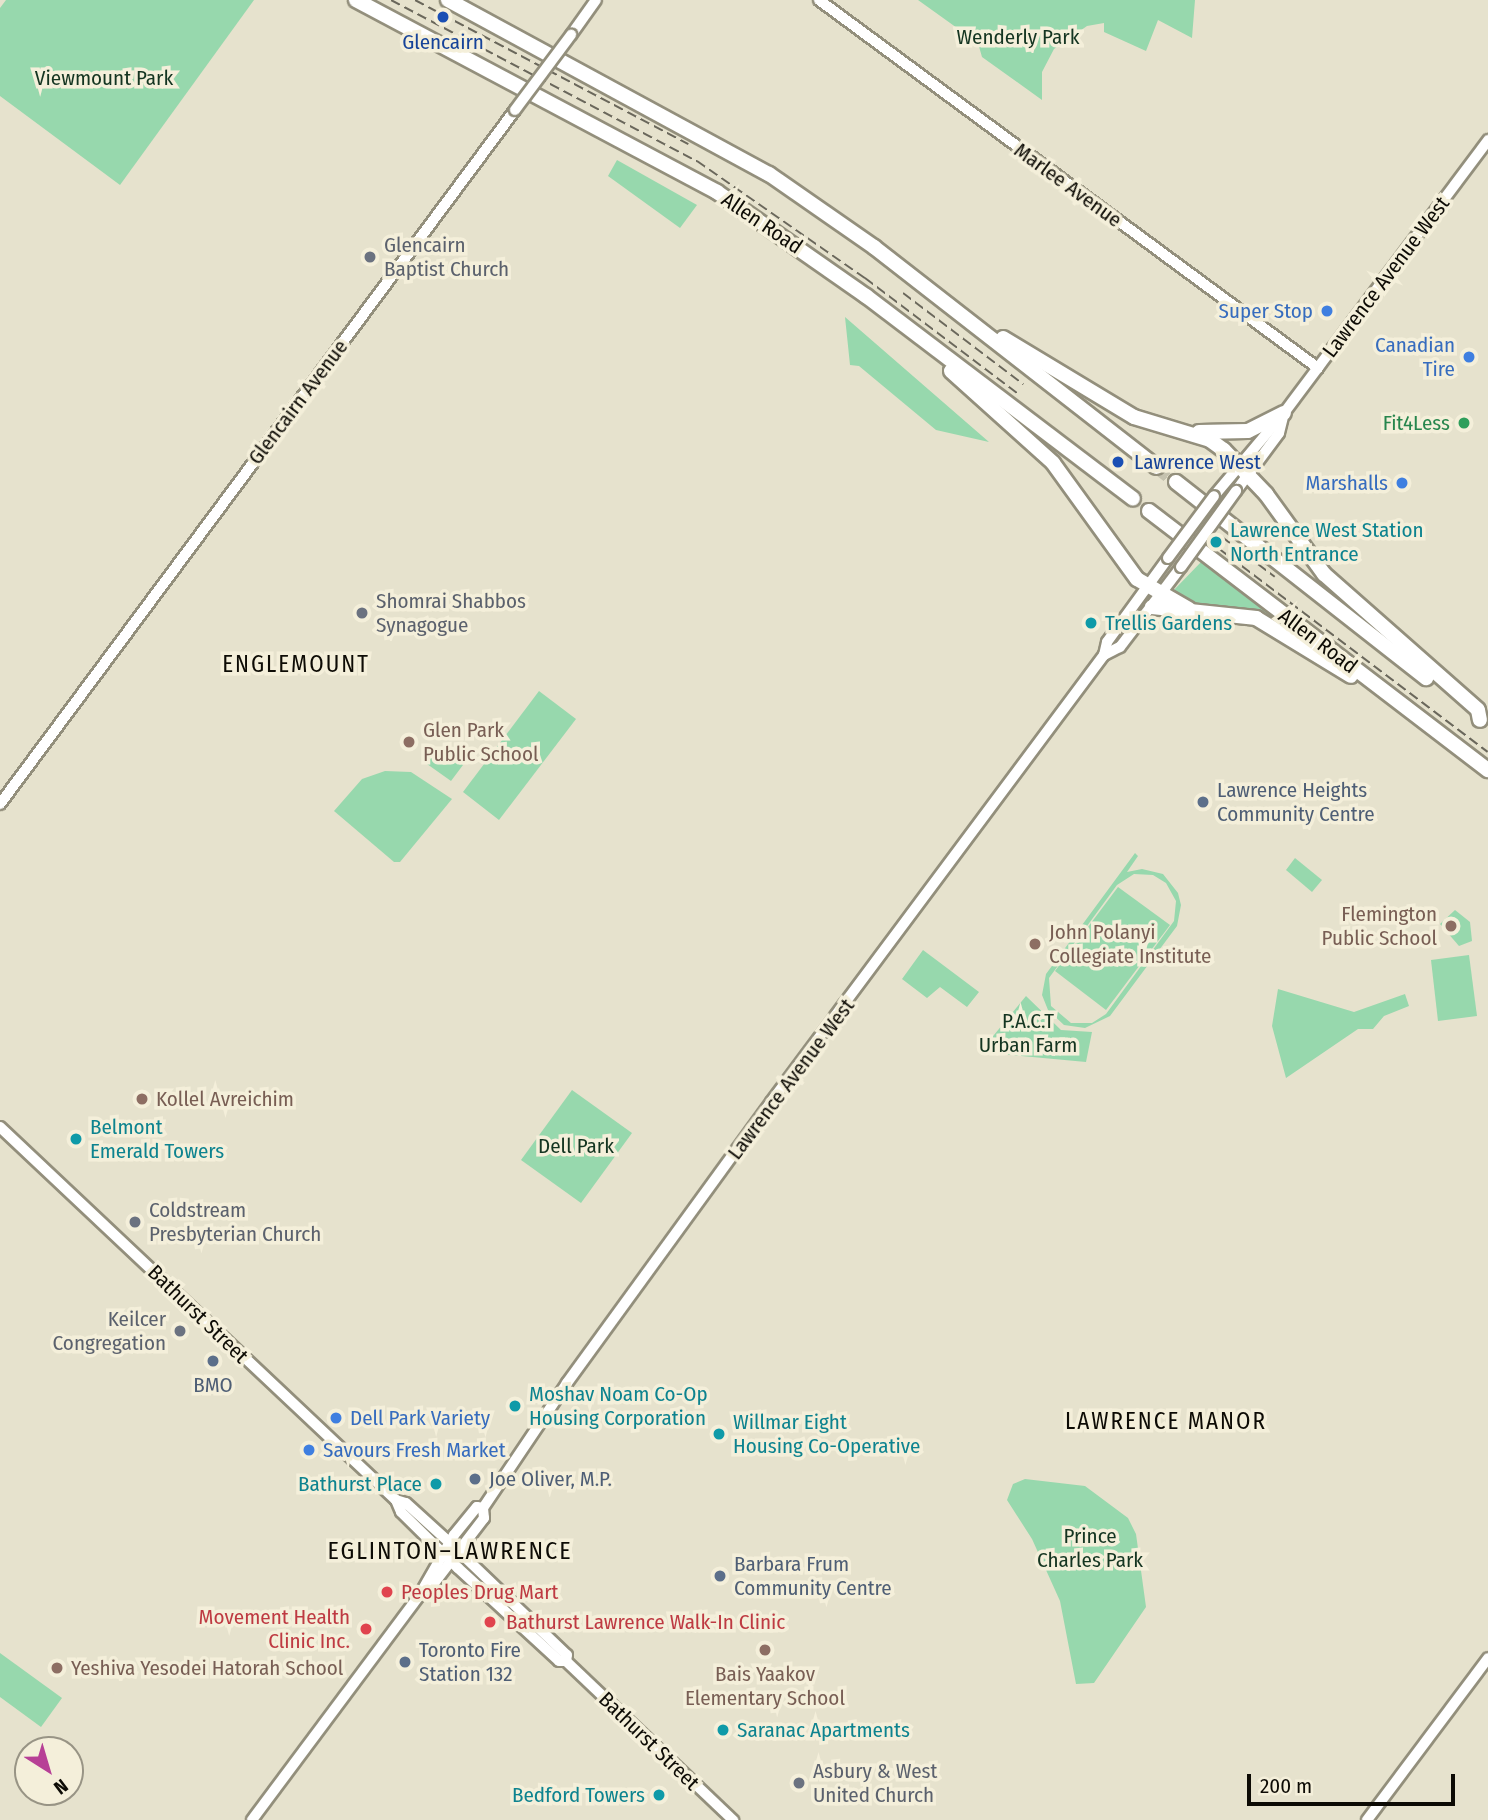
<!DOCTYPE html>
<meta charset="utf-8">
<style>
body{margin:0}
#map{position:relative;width:1488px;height:1820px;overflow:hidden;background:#e6e2cd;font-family:"Fira Sans Condensed",sans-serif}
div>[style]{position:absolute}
.green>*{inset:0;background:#97d8ad}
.motorway-tunnel>*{height:14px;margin-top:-7px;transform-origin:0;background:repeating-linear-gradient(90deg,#c5c2af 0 14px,transparent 0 21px)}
.roads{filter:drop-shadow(2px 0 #938f7c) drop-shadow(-2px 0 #938f7c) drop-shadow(0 2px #938f7c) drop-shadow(0 -2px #938f7c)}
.tertiary>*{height:10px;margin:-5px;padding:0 5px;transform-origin:5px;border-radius:5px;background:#fff}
.secondary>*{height:10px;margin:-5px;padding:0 5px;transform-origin:5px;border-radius:5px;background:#fff}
.motorway>*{height:14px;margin:-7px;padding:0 7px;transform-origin:7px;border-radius:7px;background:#fff}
.rail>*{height:2px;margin-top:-1px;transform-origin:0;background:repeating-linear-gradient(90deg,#6a675b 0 10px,transparent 0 15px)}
.bridges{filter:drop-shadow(2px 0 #938f7c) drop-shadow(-2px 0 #938f7c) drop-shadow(0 2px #938f7c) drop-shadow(0 -2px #938f7c)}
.tertiary-bridge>*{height:10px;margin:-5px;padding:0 5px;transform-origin:5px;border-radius:5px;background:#fff}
.secondary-bridge>*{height:10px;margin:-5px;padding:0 5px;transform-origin:5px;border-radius:5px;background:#fff}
.dots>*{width:19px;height:19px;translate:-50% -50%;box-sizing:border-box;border:4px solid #f4efda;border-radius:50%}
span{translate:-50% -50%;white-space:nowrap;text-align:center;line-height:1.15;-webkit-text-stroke:7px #f4efda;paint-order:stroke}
.park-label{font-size:21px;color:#143521}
.transit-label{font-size:21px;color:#164399}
.left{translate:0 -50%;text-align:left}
.street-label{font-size:21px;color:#0d0b05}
.worship-label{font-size:21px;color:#5b616d}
.right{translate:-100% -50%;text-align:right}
.shop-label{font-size:21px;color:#366cbe}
.leisure-label{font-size:21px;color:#27864d}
.culture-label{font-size:21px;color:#0d838f}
.education-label{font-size:21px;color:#785e54}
.service-label{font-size:21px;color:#4e5e75}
.health-label{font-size:21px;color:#be3a42}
.neighbourhood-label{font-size:23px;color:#0d0b05;letter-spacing:2px}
.quarter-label{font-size:24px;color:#0d0b05;letter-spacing:2px}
.north{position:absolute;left:14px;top:1736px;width:70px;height:70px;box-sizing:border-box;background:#f4efda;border:2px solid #989485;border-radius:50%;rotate:143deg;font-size:19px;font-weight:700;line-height:28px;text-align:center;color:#0d0b05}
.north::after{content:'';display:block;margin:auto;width:24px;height:32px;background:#b74096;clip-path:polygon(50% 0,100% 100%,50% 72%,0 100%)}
.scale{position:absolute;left:1247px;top:1774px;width:208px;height:32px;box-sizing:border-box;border:4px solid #0d0b05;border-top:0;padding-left:9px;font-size:21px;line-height:24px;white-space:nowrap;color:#0d0b05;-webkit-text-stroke:5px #f4efda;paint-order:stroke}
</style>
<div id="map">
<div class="green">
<div style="clip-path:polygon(6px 0,254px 0,120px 185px,0 96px,0 8px)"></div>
<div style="clip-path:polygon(918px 0,1195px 0,1192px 38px,1158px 20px,1146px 51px,1104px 32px,1104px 23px,1087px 26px,1054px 49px,1042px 72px,1042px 100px,982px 57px,978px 43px)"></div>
<div style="clip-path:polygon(617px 160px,697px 205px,680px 228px,608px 176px)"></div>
<div style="clip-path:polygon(845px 317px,989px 442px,936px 430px,859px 366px,850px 365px)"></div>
<div style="clip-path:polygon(1203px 560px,1278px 616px,1274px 620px,1243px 609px,1179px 601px,1171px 593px)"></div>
<div style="clip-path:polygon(539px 691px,576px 719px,499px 820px,463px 792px)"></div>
<div style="clip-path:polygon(438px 747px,463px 765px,451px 781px,427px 764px)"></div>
<div style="clip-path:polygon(385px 771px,411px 772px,452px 799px,400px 862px,394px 862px,334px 811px,362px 779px)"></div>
<div style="clip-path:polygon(evenodd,1135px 853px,1138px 856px,1127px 872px,1142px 869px,1163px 874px,1178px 893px,1181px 905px,1177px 926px,1110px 1016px,1085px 1028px,1064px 1025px,1048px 1010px,1042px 995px,1046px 974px,1135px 853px,1134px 874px,1153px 875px,1166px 883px,1176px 901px,1174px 921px,1106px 1014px,1092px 1023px,1071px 1023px,1051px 1006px,1049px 978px,1117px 885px,1134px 874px)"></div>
<div style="clip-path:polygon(1295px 858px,1322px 880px,1312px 892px,1286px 870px)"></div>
<div style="clip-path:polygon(1118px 887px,1170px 925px,1106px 1010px,1055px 971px)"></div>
<div style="clip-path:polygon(1455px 910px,1470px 922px,1472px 941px,1459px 946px,1440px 924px)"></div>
<div style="clip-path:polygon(923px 950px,979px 992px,967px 1007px,940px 987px,927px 998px,902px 979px)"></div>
<div style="clip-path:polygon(1469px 955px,1477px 1016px,1438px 1021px,1431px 960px)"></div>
<div style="clip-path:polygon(1278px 989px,1354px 1012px,1405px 994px,1409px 1006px,1384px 1016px,1373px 1029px,1358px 1029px,1286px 1078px,1272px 1026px)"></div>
<div style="clip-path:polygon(1026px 996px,1061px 1030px,1092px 1032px,1086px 1062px,980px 1052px)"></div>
<div style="clip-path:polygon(572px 1090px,632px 1133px,581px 1203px,521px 1160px)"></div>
<div style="clip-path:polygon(1025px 1479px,1085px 1486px,1128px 1518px,1136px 1534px,1146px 1607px,1094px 1683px,1076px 1684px,1060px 1601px,1032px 1539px,1007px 1500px,1013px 1484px)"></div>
<div style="clip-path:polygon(0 1653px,62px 1698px,41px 1727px,0 1697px)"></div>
</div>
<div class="motorway-tunnel">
<div style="left:1157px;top:467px;width:24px;rotate:38deg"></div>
</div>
<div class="roads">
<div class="tertiary">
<div style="left:819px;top:0;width:620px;rotate:36.41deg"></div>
<div style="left:571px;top:35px;width:43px;rotate:-54.5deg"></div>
<div style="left:0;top:804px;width:864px;rotate:-53.42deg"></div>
<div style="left:1367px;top:1820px;width:202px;rotate:-53.2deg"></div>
</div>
<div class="secondary">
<div style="left:1236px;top:491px;width:72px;rotate:-53.4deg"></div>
<div style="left:1279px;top:433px;width:21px;rotate:-76deg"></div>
<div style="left:1214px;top:496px;width:109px;rotate:-49.9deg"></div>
<div style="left:1284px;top:413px;width:341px;rotate:-53.2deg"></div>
<div style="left:1104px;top:655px;width:13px;rotate:-77deg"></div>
<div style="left:1107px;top:642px;width:104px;rotate:-54deg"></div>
<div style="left:0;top:1127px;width:544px;rotate:43.29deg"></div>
<div style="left:396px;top:1500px;width:13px;rotate:67deg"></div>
<div style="left:401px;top:1512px;width:80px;rotate:44.5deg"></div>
<div style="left:458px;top:1568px;width:137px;rotate:42.6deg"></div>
<div style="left:559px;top:1661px;width:7px"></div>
<div style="left:566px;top:1661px;width:231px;rotate:43.6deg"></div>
<div style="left:396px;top:1500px;width:10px;rotate:17deg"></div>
<div style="left:406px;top:1503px;width:58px;rotate:42.2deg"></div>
<div style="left:449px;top:1542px;width:163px;rotate:43.8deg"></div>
<div style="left:567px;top:1655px;width:6px;rotate:99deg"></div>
<div style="left:419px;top:1596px;width:10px;rotate:-29deg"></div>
<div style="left:428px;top:1591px;width:92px;rotate:-52.5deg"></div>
<div style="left:484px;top:1518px;width:10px;rotate:-96deg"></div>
<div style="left:483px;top:1508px;width:151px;rotate:-56.1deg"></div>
<div style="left:567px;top:1383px;width:347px;rotate:-54deg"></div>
<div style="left:771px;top:1102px;width:557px;rotate:-53.32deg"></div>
<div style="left:1104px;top:655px;width:18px;rotate:-27deg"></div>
<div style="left:1120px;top:647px;width:101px;rotate:-52.7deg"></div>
<div style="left:252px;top:1820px;width:279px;rotate:-53.3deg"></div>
<div style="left:419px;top:1596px;width:70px;rotate:-60.2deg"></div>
<div style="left:454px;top:1535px;width:36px;rotate:-51deg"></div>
<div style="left:477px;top:1507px;width:6px;rotate:9deg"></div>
</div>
<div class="motorway">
<div style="left:356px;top:0;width:409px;rotate:28deg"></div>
<div style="left:717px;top:192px;width:182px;rotate:34.9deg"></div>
<div style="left:866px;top:296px;width:335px;rotate:37.2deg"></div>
<div style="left:448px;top:0;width:365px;rotate:28.5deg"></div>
<div style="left:769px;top:174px;width:128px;rotate:34.8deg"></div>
<div style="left:874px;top:247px;width:358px;rotate:37.9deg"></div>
<div style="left:1003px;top:338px;width:153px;rotate:31.1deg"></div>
<div style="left:1134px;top:417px;width:79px;rotate:16.8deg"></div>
<div style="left:1210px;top:440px;width:17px;rotate:36deg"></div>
<div style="left:1224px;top:450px;width:61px;rotate:46.3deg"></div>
<div style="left:1266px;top:494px;width:99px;rotate:54.1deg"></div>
<div style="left:1324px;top:574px;width:205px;rotate:41.4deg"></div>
<div style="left:1478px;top:710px;width:10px;rotate:79deg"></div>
<div style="left:951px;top:371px;width:137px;rotate:42deg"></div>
<div style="left:1053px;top:463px;width:143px;rotate:54.1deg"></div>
<div style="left:1137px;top:579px;width:60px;rotate:30deg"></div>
<div style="left:1199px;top:432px;width:49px;rotate:-1.2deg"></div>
<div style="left:1248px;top:431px;width:40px;rotate:-26.6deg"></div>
<div style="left:1176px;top:482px;width:318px;rotate:38.1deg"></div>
<div style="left:1149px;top:511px;width:427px;rotate:37.4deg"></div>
<div style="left:1152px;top:607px;width:105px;rotate:6deg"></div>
<div style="left:1256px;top:618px;width:111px;rotate:31.4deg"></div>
</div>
</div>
<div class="rail">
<div style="left:391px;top:0;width:346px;rotate:27.8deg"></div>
<div style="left:697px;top:161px;width:205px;rotate:34.9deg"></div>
<div style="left:865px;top:278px;width:191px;rotate:37.1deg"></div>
<div style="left:415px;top:0;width:309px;rotate:27.8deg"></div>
<div style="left:903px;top:293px;width:151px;rotate:37.2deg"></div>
<div style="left:1222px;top:537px;width:66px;rotate:37deg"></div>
<div style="left:1218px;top:548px;width:338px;rotate:37.1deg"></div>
</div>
<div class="bridges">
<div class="tertiary-bridge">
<div style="left:515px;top:110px;width:94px;rotate:-53.3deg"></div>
</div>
<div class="secondary-bridge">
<div style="left:1168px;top:558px;width:77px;rotate:-53.4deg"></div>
<div style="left:1181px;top:567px;width:94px;rotate:-54.1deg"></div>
</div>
</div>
<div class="dots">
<div style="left:443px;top:17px;background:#1a4fb4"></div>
<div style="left:370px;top:257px;background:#6b7280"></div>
<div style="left:1327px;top:311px;background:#3f7fe0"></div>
<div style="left:1469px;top:357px;background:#3f7fe0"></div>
<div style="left:1464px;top:423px;background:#2e9e5b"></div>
<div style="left:1118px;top:462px;background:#1a4fb4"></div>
<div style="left:1402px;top:483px;background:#3f7fe0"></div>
<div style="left:1216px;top:542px;background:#0f9aa8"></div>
<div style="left:362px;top:613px;background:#6b7280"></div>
<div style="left:1091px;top:623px;background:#0f9aa8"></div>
<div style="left:409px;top:742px;background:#8d6e63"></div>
<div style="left:1203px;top:802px;background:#5c6f8a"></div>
<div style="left:1451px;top:926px;background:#8d6e63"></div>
<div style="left:1035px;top:944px;background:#8d6e63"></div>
<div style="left:142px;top:1099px;background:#8d6e63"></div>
<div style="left:76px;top:1139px;background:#0f9aa8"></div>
<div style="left:135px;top:1222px;background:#6b7280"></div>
<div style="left:180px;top:1331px;background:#6b7280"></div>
<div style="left:213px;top:1361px;background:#5c6f8a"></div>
<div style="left:515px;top:1406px;background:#0f9aa8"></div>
<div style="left:336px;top:1418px;background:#3f7fe0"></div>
<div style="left:719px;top:1434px;background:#0f9aa8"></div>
<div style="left:309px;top:1450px;background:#3f7fe0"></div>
<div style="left:475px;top:1479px;background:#5c6f8a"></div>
<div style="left:436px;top:1484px;background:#0f9aa8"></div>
<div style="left:720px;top:1576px;background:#5c6f8a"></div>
<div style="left:387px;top:1592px;background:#e0444e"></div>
<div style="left:490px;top:1622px;background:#e0444e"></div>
<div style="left:366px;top:1629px;background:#e0444e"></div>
<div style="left:765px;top:1650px;background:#8d6e63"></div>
<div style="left:405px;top:1662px;background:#5c6f8a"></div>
<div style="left:57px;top:1668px;background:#8d6e63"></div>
<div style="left:723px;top:1730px;background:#0f9aa8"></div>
<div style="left:799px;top:1783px;background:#6b7280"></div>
<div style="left:659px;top:1795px;background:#0f9aa8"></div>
</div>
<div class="park-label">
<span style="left:1018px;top:37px">Wenderly Park</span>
<span style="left:104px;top:78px">Viewmount Park</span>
<span style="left:1028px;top:1033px">P.A.C.T<br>Urban Farm</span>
<span style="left:576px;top:1146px">Dell Park</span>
<span style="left:1090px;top:1548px">Prince<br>Charles Park</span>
</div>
<div class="transit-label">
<span style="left:443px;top:42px">Glencairn</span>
<span class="left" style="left:1134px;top:462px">Lawrence West</span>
</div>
<div class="street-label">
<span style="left:1068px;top:185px;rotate:36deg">Marlee Avenue</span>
<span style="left:762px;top:223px;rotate:34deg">Allen Road</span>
<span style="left:1386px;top:277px;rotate:-53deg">Lawrence Avenue West</span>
<span style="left:298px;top:402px;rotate:-53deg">Glencairn Avenue</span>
<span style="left:1318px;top:641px;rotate:37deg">Allen Road</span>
<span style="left:791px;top:1079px;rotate:-53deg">Lawrence Avenue West</span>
<span style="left:198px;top:1314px;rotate:44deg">Bathurst Street</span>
<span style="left:649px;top:1741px;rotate:44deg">Bathurst Street</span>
</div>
<div class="worship-label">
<span class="left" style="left:384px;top:257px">Glencairn<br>Baptist Church</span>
<span class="left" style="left:376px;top:613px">Shomrai Shabbos<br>Synagogue</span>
<span class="left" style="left:149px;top:1222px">Coldstream<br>Presbyterian Church</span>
<span class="right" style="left:166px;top:1331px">Keilcer<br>Congregation</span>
<span class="left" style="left:813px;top:1783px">Asbury &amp; West<br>United Church</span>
</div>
<div class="shop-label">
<span class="right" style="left:1313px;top:311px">Super Stop</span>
<span class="right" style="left:1455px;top:357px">Canadian<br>Tire</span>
<span class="right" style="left:1388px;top:483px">Marshalls</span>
<span class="left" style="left:350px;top:1418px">Dell Park Variety</span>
<span class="left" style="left:323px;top:1450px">Savours Fresh Market</span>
</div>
<div class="leisure-label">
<span class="right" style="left:1450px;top:423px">Fit4Less</span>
</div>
<div class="culture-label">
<span class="left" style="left:1230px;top:542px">Lawrence West Station<br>North Entrance</span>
<span class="left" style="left:1105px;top:623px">Trellis Gardens</span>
<span class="left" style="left:90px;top:1139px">Belmont<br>Emerald Towers</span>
<span class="left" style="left:529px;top:1406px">Moshav Noam Co-Op<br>Housing Corporation</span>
<span class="left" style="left:733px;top:1434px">Willmar Eight<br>Housing Co-Operative</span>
<span class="right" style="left:422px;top:1484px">Bathurst Place</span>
<span class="left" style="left:737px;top:1730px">Saranac Apartments</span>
<span class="right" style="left:645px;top:1795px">Bedford Towers</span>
</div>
<div class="education-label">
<span class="left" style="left:423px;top:742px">Glen Park<br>Public School</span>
<span class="right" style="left:1437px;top:926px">Flemington<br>Public School</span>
<span class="left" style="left:1049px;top:944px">John Polanyi<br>Collegiate Institute</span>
<span class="left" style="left:156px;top:1099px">Kollel Avreichim</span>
<span class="left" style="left:71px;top:1668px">Yeshiva Yesodei Hatorah School</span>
<span style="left:765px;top:1686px">Bais Yaakov<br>Elementary School</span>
</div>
<div class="service-label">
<span class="left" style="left:1217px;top:802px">Lawrence Heights<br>Community Centre</span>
<span style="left:213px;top:1385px">BMO</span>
<span class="left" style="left:489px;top:1479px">Joe Oliver, M.P.</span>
<span class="left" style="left:734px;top:1576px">Barbara Frum<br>Community Centre</span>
<span class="left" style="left:419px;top:1662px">Toronto Fire<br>Station 132</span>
</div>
<div class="health-label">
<span class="left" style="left:401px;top:1592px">Peoples Drug Mart</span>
<span class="right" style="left:350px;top:1629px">Movement Health<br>Clinic Inc.</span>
<span class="left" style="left:506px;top:1622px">Bathurst Lawrence Walk-In Clinic</span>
</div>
<div class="neighbourhood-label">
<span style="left:296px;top:664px">ENGLEMOUNT</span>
<span style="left:1166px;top:1421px">LAWRENCE MANOR</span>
</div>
<div class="quarter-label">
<span style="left:450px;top:1552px">EGLINTON–LAWRENCE</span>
</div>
<div class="north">N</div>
<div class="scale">200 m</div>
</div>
